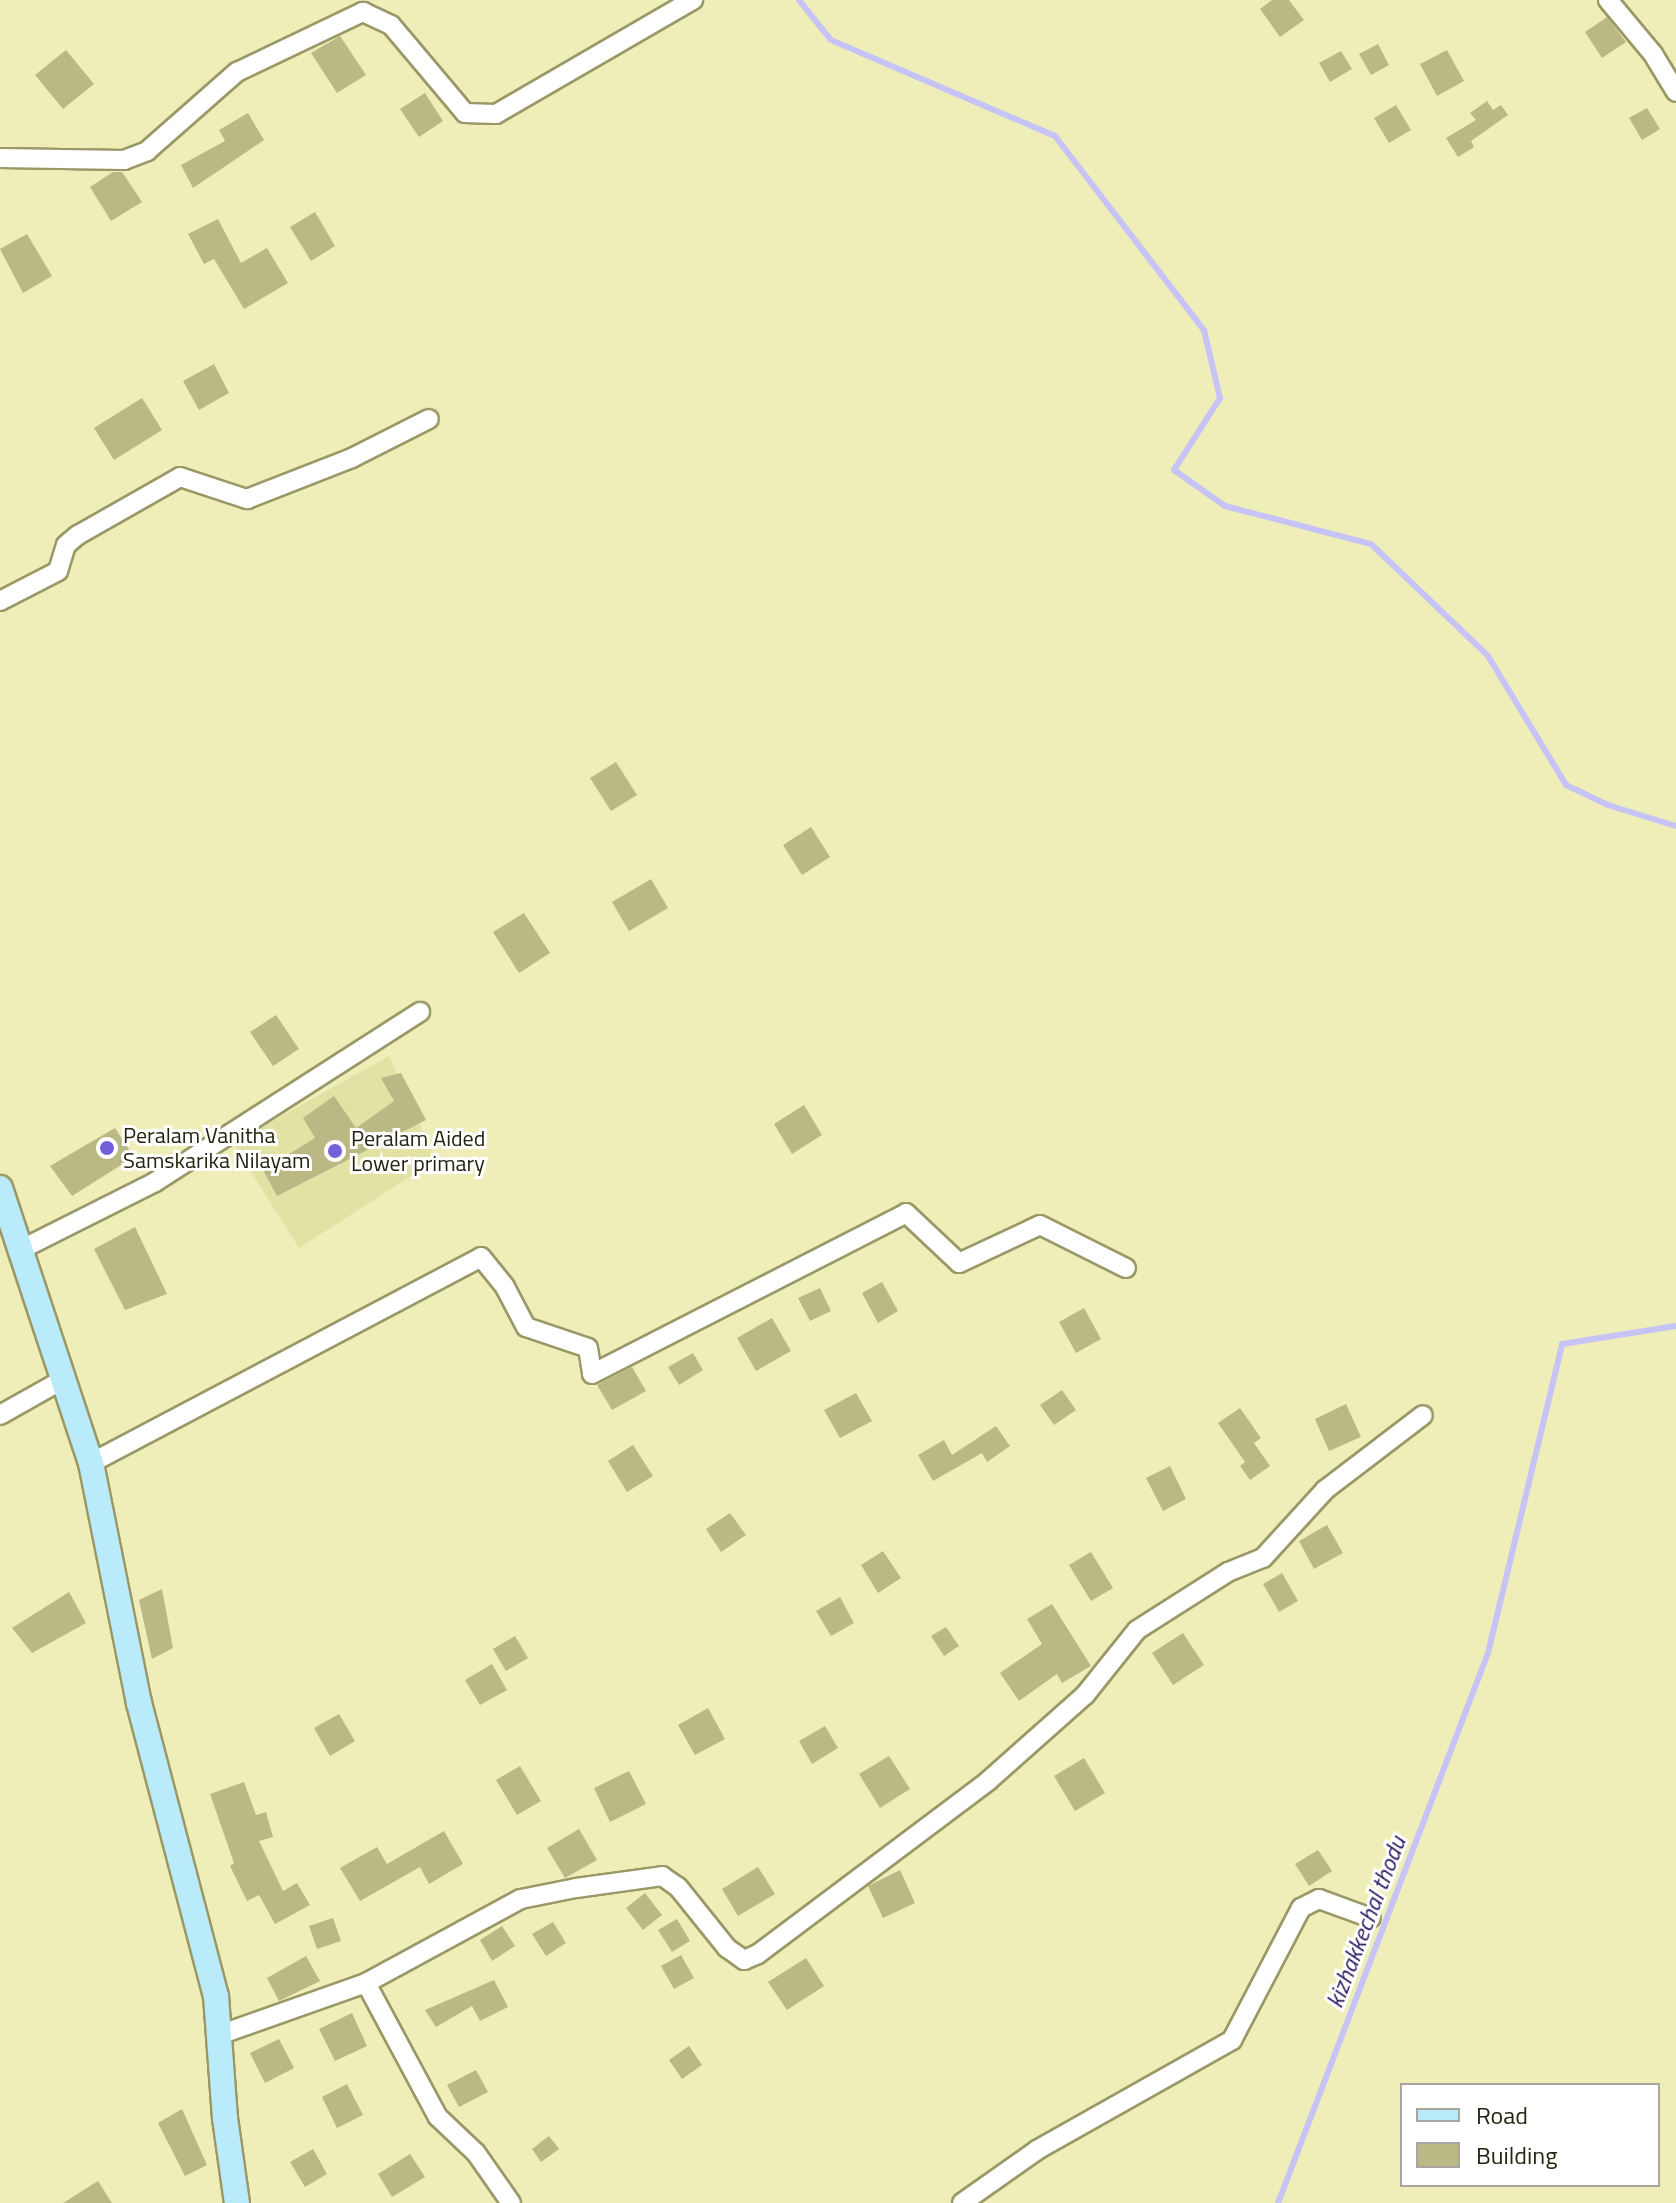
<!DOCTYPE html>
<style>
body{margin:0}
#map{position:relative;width:1676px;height:2203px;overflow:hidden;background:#efeeb9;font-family:"Titillium Web",sans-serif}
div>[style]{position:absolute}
.built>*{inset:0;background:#e3e2a5}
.stream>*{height:6px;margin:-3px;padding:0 3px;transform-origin:3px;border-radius:3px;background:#c6c3f7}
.building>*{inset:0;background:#bab986}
.roads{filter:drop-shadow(2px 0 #999866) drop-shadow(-2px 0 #999866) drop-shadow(0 2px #999866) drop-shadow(0 -2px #999866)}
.minor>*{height:18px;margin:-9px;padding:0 9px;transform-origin:9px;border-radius:9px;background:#fff}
.secondary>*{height:24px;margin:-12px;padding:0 12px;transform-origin:12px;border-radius:12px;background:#baebfa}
.dots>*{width:22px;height:22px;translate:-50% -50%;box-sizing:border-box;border:4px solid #fff;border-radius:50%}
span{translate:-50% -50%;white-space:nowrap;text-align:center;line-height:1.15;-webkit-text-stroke:6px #fff;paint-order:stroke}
.poi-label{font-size:22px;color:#252410}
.left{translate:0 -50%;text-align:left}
.water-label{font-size:24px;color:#2a1961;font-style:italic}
.legend{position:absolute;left:1400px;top:2083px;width:260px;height:104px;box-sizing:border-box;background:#fff;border:2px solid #a8a79f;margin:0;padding:10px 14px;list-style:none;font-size:24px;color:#252410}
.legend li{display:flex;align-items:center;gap:16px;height:40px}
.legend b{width:40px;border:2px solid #a8a79f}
</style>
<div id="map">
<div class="built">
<div style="clip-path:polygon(389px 1056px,436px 1160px,299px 1248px,233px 1143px)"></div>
</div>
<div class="stream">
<div style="left:799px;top:0;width:51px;rotate:51.3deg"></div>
<div style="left:831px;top:40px;width:244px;rotate:23.2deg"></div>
<div style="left:1055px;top:136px;width:245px;rotate:52.5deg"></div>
<div style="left:1204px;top:330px;width:70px;rotate:76.8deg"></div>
<div style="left:1220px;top:398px;width:85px;rotate:122.6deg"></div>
<div style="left:1174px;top:470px;width:62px;rotate:35.2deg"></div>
<div style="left:1225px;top:506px;width:151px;rotate:14.6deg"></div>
<div style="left:1371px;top:544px;width:162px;rotate:43.7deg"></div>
<div style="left:1488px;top:656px;width:151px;rotate:58.8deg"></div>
<div style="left:1566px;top:785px;width:47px;rotate:25.5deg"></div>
<div style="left:1608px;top:805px;width:71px;rotate:17.2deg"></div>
<div style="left:1278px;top:2203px;width:589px;rotate:-69.1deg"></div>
<div style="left:1488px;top:1653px;width:318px;rotate:-76.5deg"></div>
<div style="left:1562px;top:1344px;width:115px;rotate:-9deg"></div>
</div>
<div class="building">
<div style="clip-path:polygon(1272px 0,1289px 0,1304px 20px,1280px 37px,1260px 9px)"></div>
<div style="clip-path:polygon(1607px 17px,1626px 42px,1602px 58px,1585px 32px)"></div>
<div style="clip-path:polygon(340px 36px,366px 75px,337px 93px,311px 53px)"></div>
<div style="clip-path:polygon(1378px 44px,1389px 65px,1371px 75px,1359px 54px)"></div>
<div style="clip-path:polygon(66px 50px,94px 84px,63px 109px,35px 75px)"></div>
<div style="clip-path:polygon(1447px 50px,1464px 81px,1437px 96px,1420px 64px)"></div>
<div style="clip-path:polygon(1341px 51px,1352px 69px,1330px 82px,1319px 63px)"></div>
<div style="clip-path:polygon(425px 93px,443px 121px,419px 137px,400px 109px)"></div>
<div style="clip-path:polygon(1487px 101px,1493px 110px,1501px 105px,1508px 115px,1471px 141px,1474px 147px,1458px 157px,1446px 138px,1476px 120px,1470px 113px)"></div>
<div style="clip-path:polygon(1396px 105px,1411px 130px,1389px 143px,1374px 118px)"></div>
<div style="clip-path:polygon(1647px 108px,1660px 129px,1642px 140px,1629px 118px)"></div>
<div style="clip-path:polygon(248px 113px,264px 140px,193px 188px,181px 165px,225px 141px,219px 130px)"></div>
<div style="clip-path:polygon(113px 172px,122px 172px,142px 202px,111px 221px,90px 187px)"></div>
<div style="clip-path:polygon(315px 212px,335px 246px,311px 261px,290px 227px)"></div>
<div style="clip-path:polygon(218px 219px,241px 263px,267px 248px,288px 283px,244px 309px,214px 259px,204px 264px,188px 234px)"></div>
<div style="clip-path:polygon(27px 234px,52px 276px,23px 293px,0 249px)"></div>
<div style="clip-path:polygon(214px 364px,229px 393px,199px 410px,183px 381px)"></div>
<div style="clip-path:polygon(142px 398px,162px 430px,114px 460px,94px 428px)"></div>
<div style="clip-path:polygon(616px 762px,637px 795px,611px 811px,590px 778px)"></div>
<div style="clip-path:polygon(811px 827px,830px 857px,802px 875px,783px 845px)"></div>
<div style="clip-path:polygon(651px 879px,668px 908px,629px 931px,612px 902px)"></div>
<div style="clip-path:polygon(524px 913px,550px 953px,519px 973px,493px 932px)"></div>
<div style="clip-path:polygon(276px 1015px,299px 1049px,273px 1066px,250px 1032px)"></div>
<div style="clip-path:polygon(401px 1073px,426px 1120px,277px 1196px,263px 1170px,315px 1138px,303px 1118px,334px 1096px,356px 1128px,394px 1101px,381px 1078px)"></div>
<div style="clip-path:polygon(804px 1105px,822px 1135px,792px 1154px,774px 1124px)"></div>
<div style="clip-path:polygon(115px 1128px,134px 1157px,72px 1196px,50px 1166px)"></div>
<div style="clip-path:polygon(135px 1227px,167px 1294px,125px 1310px,94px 1249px)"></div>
<div style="clip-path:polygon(882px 1282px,898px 1311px,878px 1323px,862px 1293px)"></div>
<div style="clip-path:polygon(820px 1288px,831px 1311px,810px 1321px,798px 1298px)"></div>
<div style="clip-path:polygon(1084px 1308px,1101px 1339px,1076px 1353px,1059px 1322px)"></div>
<div style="clip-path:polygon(772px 1318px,791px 1351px,756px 1371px,737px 1338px)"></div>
<div style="clip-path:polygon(693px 1353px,703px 1370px,679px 1385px,668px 1367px)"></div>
<div style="clip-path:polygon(632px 1367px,646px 1391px,612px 1410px,597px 1385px)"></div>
<div style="clip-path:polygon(1062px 1390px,1076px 1410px,1054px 1425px,1040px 1405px)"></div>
<div style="clip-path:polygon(856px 1393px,872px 1421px,840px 1438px,824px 1410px)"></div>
<div style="clip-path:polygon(1346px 1404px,1361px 1437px,1329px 1451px,1315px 1419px)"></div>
<div style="clip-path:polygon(1240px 1408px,1261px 1438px,1254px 1443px,1270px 1466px,1250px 1480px,1240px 1466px,1245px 1462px,1218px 1423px)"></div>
<div style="clip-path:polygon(996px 1426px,1010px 1446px,987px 1462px,982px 1453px,933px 1481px,918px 1455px,944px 1440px,952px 1455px)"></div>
<div style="clip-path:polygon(633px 1445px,653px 1476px,627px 1492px,608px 1461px)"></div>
<div style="clip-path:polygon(1170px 1466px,1186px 1499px,1163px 1511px,1146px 1478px)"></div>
<div style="clip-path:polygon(730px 1513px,746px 1535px,721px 1552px,706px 1529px)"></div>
<div style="clip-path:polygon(1327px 1525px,1343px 1553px,1314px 1569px,1299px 1541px)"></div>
<div style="clip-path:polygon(883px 1551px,901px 1578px,878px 1593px,861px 1565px)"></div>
<div style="clip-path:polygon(1091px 1552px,1113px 1588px,1091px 1601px,1069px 1565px)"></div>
<div style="clip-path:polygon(1282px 1573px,1298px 1601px,1279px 1612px,1263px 1584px)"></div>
<div style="clip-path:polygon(162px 1589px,173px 1648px,152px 1659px,139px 1600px)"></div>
<div style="clip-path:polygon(69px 1592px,86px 1623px,32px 1653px,12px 1628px)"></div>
<div style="clip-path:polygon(840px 1597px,854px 1623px,831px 1636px,816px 1611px)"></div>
<div style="clip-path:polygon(1052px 1604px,1091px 1666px,1062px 1683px,1057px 1674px,1019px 1701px,1000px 1673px,1042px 1644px,1027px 1619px)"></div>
<div style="clip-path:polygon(946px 1627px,959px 1646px,944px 1656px,931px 1636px)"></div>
<div style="clip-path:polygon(1183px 1633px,1204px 1665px,1173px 1685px,1152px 1653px)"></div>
<div style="clip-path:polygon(515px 1636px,528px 1658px,506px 1671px,493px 1649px)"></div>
<div style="clip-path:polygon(492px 1664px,507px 1690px,480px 1705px,465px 1680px)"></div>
<div style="clip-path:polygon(708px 1708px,725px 1739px,695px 1755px,678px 1725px)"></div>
<div style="clip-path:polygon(339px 1714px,355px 1741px,330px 1756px,314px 1728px)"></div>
<div style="clip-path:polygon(825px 1726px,838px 1748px,812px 1764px,799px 1741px)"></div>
<div style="clip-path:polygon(889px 1756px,910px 1789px,880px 1808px,859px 1774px)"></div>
<div style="clip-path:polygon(1084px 1758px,1105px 1793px,1075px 1811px,1054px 1776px)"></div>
<div style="clip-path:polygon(520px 1766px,541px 1801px,517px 1815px,496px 1780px)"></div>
<div style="clip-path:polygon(629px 1771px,646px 1804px,610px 1822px,594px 1788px)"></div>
<div style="clip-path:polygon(244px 1782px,256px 1815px,266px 1812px,273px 1837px,259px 1841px,283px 1891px,297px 1883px,310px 1905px,275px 1924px,259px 1895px,247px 1901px,230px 1866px,234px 1863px,210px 1794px)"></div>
<div style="clip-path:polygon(579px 1829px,597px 1860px,565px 1878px,547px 1848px)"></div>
<div style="clip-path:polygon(444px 1831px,463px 1864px,429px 1884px,420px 1867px,360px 1901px,340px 1868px,377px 1847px,387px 1864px)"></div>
<div style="clip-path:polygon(1318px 1850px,1332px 1871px,1309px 1886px,1295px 1864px)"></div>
<div style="clip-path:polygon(758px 1867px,775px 1894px,738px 1916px,722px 1889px)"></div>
<div style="clip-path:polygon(900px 1870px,915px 1903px,883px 1918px,868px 1886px)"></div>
<div style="clip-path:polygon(645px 1893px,662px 1915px,643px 1930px,626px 1908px)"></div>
<div style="clip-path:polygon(333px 1918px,341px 1941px,317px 1949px,309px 1926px)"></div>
<div style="clip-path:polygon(677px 1919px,690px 1941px,672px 1952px,658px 1930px)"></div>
<div style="clip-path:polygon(553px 1922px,566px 1943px,546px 1956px,532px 1934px)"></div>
<div style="clip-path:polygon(502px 1926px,515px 1946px,492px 1961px,480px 1940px)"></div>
<div style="clip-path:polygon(681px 1955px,694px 1978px,674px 1989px,661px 1966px)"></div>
<div style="clip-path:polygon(306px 1956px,320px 1981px,279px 2001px,267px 1978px)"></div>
<div style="clip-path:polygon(806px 1958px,824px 1986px,787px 2010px,768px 1982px)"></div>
<div style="clip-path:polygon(494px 1980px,508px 2007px,480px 2021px,472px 2006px,436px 2027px,425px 2010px)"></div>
<div style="clip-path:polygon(352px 2013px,367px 2046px,335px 2061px,319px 2029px)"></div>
<div style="clip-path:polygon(279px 2039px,294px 2068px,265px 2083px,250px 2053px)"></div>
<div style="clip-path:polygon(689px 2046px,702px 2065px,682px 2079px,669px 2060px)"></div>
<div style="clip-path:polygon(476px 2070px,488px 2092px,459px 2107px,447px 2085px)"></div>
<div style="clip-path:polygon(347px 2084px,363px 2115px,337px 2128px,322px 2097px)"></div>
<div style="clip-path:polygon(182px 2109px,207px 2165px,185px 2176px,158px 2123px)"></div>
<div style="clip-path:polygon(549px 2136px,559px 2149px,541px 2162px,532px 2149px)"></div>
<div style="clip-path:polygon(313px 2149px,327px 2174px,305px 2187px,290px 2162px)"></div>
<div style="clip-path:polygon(410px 2154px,425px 2177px,392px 2197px,378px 2174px)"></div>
<div style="clip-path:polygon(98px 2181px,112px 2203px,63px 2203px)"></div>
</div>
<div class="roads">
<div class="minor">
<div style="left:1608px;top:0;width:70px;rotate:50.2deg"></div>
<div style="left:1653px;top:54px;width:44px;rotate:58.8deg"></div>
<div style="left:0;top:158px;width:124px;rotate:0.9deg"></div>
<div style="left:124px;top:160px;width:25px;rotate:-21deg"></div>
<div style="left:147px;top:151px;width:120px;rotate:-41.3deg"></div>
<div style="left:237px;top:72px;width:140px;rotate:-25.5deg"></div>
<div style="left:363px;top:12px;width:31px;rotate:25deg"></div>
<div style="left:391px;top:25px;width:115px;rotate:49.9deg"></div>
<div style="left:465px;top:113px;width:31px;rotate:2deg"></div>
<div style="left:496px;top:114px;width:228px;rotate:-30.1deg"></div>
<div style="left:0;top:601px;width:65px;rotate:-27.3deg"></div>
<div style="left:58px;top:571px;width:27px;rotate:-73deg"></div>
<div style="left:66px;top:545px;width:16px;rotate:-40deg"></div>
<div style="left:78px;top:535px;width:117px;rotate:-29.6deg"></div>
<div style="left:180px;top:477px;width:71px;rotate:18.2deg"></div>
<div style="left:247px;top:499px;width:113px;rotate:-21.3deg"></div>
<div style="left:352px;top:458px;width:86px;rotate:-26.9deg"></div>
<div style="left:18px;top:1251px;width:153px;rotate:-26.7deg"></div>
<div style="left:155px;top:1182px;width:315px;rotate:-32.7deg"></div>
<div style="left:0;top:1415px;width:71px;rotate:-29.4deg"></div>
<div style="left:91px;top:1463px;width:441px;rotate:-27.8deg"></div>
<div style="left:481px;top:1257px;width:38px;rotate:51deg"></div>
<div style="left:505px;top:1287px;width:45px;rotate:62.3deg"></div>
<div style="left:526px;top:1327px;width:65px;rotate:18.7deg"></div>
<div style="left:588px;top:1348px;width:26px;rotate:81deg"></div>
<div style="left:592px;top:1374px;width:353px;rotate:-27.1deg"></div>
<div style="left:906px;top:1213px;width:73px;rotate:43.3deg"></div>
<div style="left:959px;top:1263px;width:89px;rotate:-25.1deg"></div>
<div style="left:1040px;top:1225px;width:96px;rotate:26.6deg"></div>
<div style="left:366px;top:1983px;width:152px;rotate:61.8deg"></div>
<div style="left:438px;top:2117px;width:52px;rotate:43.5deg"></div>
<div style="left:476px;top:2153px;width:61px;rotate:55deg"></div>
<div style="left:219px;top:2035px;width:156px;rotate:-19.5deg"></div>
<div style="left:366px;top:1983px;width:176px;rotate:-28.5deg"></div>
<div style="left:521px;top:1899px;width:56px;rotate:-11.3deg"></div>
<div style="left:576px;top:1888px;width:87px;rotate:-7.9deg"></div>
<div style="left:662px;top:1876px;width:19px;rotate:35deg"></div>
<div style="left:678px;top:1887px;width:78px;rotate:51.2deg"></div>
<div style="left:727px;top:1948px;width:21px;rotate:35deg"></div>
<div style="left:744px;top:1960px;width:15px;rotate:-23deg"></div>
<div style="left:758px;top:1954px;width:288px;rotate:-36.9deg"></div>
<div style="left:988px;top:1781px;width:130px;rotate:-41.6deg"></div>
<div style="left:1085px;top:1695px;width:83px;rotate:-51.3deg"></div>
<div style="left:1137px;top:1630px;width:108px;rotate:-32.5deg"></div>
<div style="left:1228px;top:1572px;width:38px;rotate:-22deg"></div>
<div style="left:1263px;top:1558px;width:92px;rotate:-47.6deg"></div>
<div style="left:1325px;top:1490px;width:123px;rotate:-37.4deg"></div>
<div style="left:962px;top:2203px;width:92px;rotate:-35.2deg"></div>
<div style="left:1037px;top:2150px;width:224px;rotate:-29.4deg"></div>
<div style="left:1232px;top:2040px;width:149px;rotate:-62.4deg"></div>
<div style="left:1301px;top:1908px;width:20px;rotate:-27deg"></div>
<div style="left:1319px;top:1899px;width:55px;rotate:20.1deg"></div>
</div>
<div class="secondary">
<div style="left:0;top:1188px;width:290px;rotate:71.7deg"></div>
<div style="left:91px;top:1463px;width:245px;rotate:78.7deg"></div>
<div style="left:139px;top:1703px;width:303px;rotate:75.3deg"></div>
<div style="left:216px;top:1996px;width:122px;rotate:85.8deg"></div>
<div style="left:225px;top:2118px;width:86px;rotate:82deg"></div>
</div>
</div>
<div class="dots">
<div style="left:107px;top:1148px;background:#7460da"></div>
<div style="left:335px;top:1151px;background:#7460da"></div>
</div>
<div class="poi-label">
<span class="left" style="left:123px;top:1148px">Peralam Vanitha<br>Samskarika Nilayam</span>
<span class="left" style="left:351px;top:1151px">Peralam Aided<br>Lower primary</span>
</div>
<div class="water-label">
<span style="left:1366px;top:1922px;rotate:-69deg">kizhakkechal thodu</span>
</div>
<ul class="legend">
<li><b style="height:10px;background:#baebfa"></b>Road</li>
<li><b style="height:22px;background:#bab986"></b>Building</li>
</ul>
</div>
